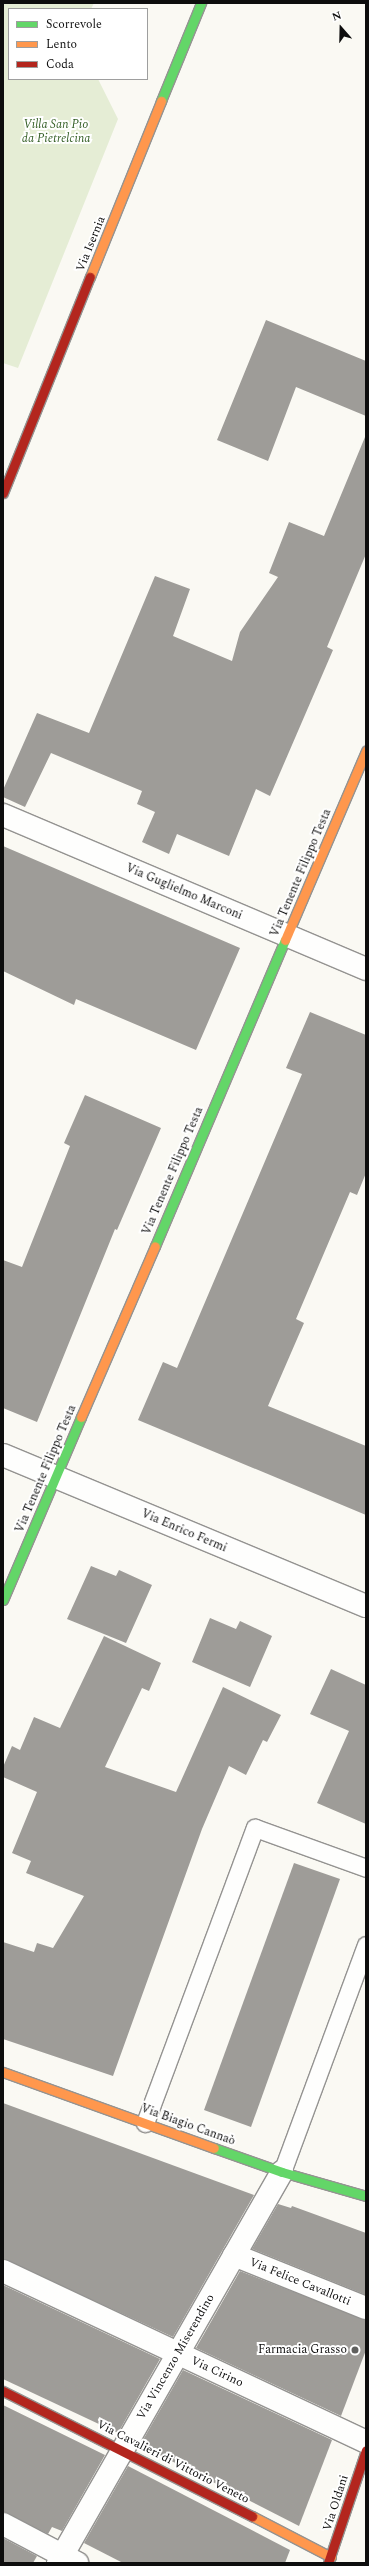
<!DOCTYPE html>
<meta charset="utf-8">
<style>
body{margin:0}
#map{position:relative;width:369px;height:2566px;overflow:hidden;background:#faf9f3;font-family:Spectral,serif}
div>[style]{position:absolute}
.green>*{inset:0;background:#e5edd5}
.building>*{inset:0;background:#9e9c98}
.roads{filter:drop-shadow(1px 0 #949391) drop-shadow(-1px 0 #949391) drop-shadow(0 1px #949391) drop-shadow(0 -1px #949391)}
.lane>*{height:17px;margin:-8.5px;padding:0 8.5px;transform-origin:8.5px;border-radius:8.5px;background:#fefefd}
.street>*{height:22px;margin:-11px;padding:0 11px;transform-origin:11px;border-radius:11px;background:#fefefd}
.fast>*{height:9px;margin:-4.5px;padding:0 4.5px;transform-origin:4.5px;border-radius:4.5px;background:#63d668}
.slow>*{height:9px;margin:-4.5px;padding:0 4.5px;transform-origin:4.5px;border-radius:4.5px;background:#ff974d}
.jam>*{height:9px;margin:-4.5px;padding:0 4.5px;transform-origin:4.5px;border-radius:4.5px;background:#b3261e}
.dots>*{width:11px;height:11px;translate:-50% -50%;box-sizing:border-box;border:2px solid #fff;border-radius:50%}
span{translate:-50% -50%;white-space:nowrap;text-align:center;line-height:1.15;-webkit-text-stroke:4px #fff;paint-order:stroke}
.park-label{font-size:12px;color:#335e25;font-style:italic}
.street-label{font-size:12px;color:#0d0d0d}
.poi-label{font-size:12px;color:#0d0d0d}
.right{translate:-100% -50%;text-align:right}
.frame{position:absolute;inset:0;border:4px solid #0d0d0d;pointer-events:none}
.legend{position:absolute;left:8px;top:8px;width:140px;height:72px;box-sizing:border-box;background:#fff;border:1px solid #9e9e9e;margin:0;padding:5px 7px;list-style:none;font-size:12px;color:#0d0d0d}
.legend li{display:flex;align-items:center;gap:8px;height:20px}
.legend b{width:20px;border:1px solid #9e9e9e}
.north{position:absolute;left:321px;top:8px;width:40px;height:40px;-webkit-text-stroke:3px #fff;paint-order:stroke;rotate:340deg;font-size:11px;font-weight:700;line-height:16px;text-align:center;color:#0d0d0d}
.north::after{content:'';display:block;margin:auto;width:14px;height:18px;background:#0d0d0d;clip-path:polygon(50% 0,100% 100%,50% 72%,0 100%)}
</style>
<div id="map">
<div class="green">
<div style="clip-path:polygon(3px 3px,94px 3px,91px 9px,9px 9px,9px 79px,98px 79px,118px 119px,18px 368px,3px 363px)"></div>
</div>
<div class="building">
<div style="clip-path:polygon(266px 320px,366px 361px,366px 416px,296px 387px,268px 461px,217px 440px)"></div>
<div style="clip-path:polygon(365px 437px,366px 554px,327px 647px,333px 650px,270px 796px,256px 789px,229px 856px,177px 834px,169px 854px,142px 842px,155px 812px,137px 804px,142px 791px,51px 753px,25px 807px,3px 797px,3px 790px,37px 713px,89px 733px,155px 576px,190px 589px,173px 636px,232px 661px,240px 632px,278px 577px,269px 573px,289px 522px,324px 536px)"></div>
<div style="clip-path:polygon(3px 846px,240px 948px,196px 1050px,76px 999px,74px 1005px,3px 971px)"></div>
<div style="clip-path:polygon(310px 1012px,366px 1035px,366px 1173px,357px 1195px,350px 1192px,296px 1319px,304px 1323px,268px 1406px,366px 1446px,366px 1515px,138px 1420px,163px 1362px,177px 1368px,302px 1074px,286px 1068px)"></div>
<div style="clip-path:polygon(85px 1095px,161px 1128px,117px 1230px,115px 1229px,37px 1422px,3px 1408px,3px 1260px,22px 1267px,70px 1146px,64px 1143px)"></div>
<div style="clip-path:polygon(91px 1566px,116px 1576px,119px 1570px,152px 1585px,126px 1643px,67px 1619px)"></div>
<div style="clip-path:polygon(210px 1618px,236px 1629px,240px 1621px,272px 1636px,250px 1687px,192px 1662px)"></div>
<div style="clip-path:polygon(104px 1636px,161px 1663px,149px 1691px,142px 1688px,105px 1767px,176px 1792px,223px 1687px,281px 1715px,267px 1742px,263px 1740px,246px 1775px,229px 1766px,202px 1829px,113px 2076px,3px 2039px,3px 1942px,34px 1952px,37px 1943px,53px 1948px,84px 1896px,26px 1873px,31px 1861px,12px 1853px,37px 1792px,3px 1777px,3px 1767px,12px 1746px,20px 1750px,34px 1717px,60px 1728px)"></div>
<div style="clip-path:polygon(331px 1669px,366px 1685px,366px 1824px,317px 1803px,349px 1731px,310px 1714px)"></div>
<div style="clip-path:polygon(294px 1863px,340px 1879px,251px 2127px,204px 2110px)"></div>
<div style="clip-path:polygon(3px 2103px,254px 2195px,173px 2337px,3px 2259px)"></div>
<div style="clip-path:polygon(278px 2204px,291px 2208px,292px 2206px,366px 2233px,366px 2295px,252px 2249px)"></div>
<div style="clip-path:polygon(240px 2271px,366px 2320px,366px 2350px,341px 2416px,196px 2348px)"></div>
<div style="clip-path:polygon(3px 2285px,160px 2359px,118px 2433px,3px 2379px)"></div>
<div style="clip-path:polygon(183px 2370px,332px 2440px,299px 2526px,140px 2445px)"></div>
<div style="clip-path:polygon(3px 2405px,105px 2455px,62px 2531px,52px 2527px,48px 2534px,3px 2512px)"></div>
<div style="clip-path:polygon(128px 2466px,290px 2550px,285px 2563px,123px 2563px,84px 2543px)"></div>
<div style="clip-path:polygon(3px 2538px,37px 2556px,33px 2563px,3px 2563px)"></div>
</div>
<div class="roads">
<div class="lane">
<div style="left:145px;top:2123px;width:315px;rotate:-69.6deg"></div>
<div style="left:255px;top:1828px;width:118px;rotate:19.8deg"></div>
<div style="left:282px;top:2172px;width:242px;rotate:-69.7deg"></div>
</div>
<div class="street">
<div style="left:3px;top:815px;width:394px;rotate:23deg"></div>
<div style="left:3px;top:1455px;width:393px;rotate:22.6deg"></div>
<div style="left:234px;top:2255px;width:142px;rotate:21.9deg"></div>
<div style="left:3px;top:2271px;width:401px;rotate:25.2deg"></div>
<div style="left:3px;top:2524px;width:84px;rotate:27.8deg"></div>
<div style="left:58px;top:2563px;width:451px;rotate:-60.2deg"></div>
</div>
<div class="fast">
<div style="left:161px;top:101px;width:106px;rotate:-67.8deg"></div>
<div style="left:155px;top:1246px;width:332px;rotate:-67deg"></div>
<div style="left:3px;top:1600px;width:199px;rotate:-66.9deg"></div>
<div style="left:214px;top:2148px;width:72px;rotate:19.4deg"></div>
<div style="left:282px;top:2172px;width:87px;rotate:15.9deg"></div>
</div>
<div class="slow">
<div style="left:90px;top:277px;width:190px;rotate:-68deg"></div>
<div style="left:285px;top:940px;width:206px;rotate:-66.8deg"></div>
<div style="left:81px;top:1417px;width:186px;rotate:-66.6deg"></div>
<div style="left:3px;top:2072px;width:224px;rotate:19.8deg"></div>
<div style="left:252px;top:2516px;width:89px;rotate:27.4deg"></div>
</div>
<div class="jam">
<div style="left:3px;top:493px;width:233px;rotate:-68.1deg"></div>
<div style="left:3px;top:2391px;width:279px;rotate:26.7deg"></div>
<div style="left:328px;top:2563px;width:119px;rotate:-71.4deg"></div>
</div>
</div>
<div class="dots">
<div style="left:355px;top:2350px;background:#60605e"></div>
</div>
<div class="park-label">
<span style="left:56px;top:132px">Villa San Pio<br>da Pietrelcina</span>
</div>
<div class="street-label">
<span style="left:91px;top:244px;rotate:-68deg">Via Isernia</span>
<span style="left:301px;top:873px;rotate:-67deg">Via Tenente Filippo Testa</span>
<span style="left:184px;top:892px;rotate:23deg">Via Guglielmo Marconi</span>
<span style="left:173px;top:1171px;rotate:-67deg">Via Tenente Filippo Testa</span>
<span style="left:46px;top:1469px;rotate:-67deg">Via Tenente Filippo Testa</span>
<span style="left:184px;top:1531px;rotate:23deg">Via Enrico Fermi</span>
<span style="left:188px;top:2125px;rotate:20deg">Via Biagio Cannaò</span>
<span style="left:300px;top:2282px;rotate:22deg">Via Felice Cavallotti</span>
<span style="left:176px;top:2357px;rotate:-60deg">Via Vincenzo Miserendino</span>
<span style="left:217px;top:2372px;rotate:25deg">Via Cirino</span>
<span style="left:173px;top:2462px;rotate:27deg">Via Cavalieri di Vittorio Veneto</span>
<span style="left:336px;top:2503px;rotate:-72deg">Via Oldani</span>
</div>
<div class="poi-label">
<span class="right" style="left:347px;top:2350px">Farmacia Grasso</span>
</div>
<div class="frame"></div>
<ul class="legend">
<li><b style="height:5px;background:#63d668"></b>Scorrevole</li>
<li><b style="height:5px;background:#ff974d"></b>Lento</li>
<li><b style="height:5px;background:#b3261e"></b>Coda</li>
</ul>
<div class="north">N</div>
</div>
